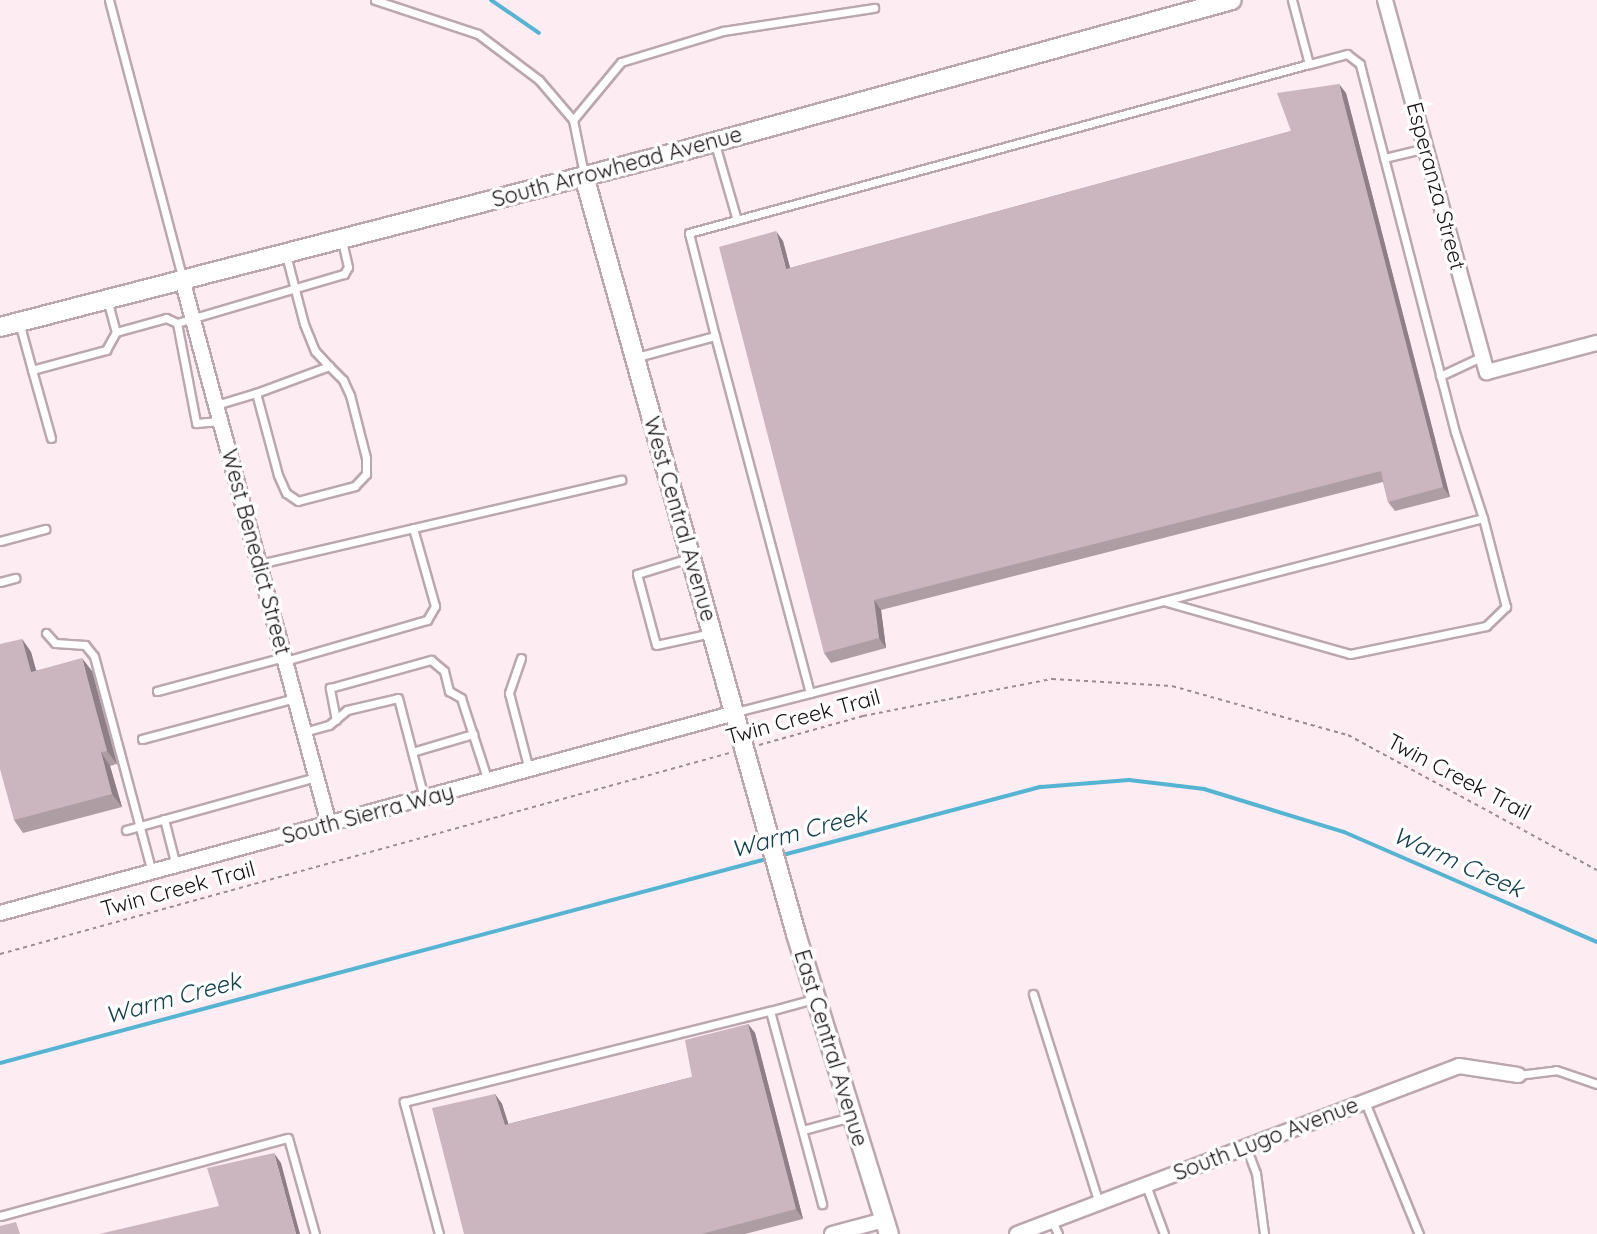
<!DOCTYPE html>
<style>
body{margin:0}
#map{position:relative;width:1597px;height:1234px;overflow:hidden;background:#feecf3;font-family:Quicksand,sans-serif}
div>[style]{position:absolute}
.stream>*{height:4px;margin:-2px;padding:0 2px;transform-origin:2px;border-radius:2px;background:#55b4d2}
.path>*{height:2px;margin-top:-1px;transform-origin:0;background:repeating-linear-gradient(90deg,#9a8d92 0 4px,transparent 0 8px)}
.roads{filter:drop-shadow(2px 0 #bba7af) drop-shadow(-2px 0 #bba7af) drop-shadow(0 2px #bba7af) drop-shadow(0 -2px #bba7af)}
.lane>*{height:7px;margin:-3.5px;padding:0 3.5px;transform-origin:3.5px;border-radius:3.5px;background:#fff}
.street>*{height:14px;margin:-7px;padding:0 7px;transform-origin:7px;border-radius:7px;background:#fff}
.secondary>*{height:18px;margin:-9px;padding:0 9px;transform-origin:9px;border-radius:9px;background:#fff}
.wall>*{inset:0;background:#af9da4}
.shaded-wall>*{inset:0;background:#8e7f86}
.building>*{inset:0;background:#cbb6bf}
span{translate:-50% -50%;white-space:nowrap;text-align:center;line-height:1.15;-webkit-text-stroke:7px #fff;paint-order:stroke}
.street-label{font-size:22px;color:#1a1316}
.water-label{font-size:24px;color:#15404d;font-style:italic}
</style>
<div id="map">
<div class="stream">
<div style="left:491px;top:0;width:58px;rotate:34.5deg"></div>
<div style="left:779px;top:856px;width:271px;rotate:-14.8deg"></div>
<div style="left:1041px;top:787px;width:88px;rotate:-4.5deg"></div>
<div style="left:1129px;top:780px;width:76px;rotate:6.8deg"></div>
<div style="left:1204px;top:789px;width:146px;rotate:17.1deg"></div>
<div style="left:1344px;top:832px;width:276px;rotate:23.5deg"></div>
<div style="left:0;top:1063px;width:797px;rotate:-14.91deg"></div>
</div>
<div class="path">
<div style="left:759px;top:745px;width:108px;rotate:-15.6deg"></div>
<div style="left:863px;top:716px;width:193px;rotate:-11.1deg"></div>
<div style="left:1052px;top:679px;width:120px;rotate:3.3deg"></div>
<div style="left:1172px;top:686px;width:183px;rotate:15.6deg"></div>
<div style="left:1348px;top:735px;width:283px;rotate:28.5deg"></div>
<div style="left:0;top:954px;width:756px;rotate:-15.41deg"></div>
</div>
<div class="roads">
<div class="lane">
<div style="left:109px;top:0;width:286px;rotate:75.2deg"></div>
<div style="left:375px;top:0;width:108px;rotate:18.3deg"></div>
<div style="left:478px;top:34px;width:76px;rotate:37deg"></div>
<div style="left:539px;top:80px;width:52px;rotate:49.6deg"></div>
<div style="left:573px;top:120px;width:55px;rotate:78.5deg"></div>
<div style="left:573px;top:120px;width:75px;rotate:-50.4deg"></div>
<div style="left:621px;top:62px;width:107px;rotate:-16.9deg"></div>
<div style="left:723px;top:31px;width:153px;rotate:-8.7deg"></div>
<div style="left:715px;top:144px;width:79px;rotate:73.9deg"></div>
<div style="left:1384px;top:158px;width:43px;rotate:-13.4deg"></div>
<div style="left:286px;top:255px;width:71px;rotate:75.4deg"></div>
<div style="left:304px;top:324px;width:29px;rotate:68deg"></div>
<div style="left:315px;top:351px;width:21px;rotate:47deg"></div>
<div style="left:329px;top:366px;width:20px;rotate:45deg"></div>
<div style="left:343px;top:380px;width:17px;rotate:65deg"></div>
<div style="left:350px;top:395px;width:65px;rotate:75.7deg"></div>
<div style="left:366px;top:458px;width:16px;rotate:90deg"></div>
<div style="left:366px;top:474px;width:16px;rotate:133deg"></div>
<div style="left:355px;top:486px;width:59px;rotate:165.3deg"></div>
<div style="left:298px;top:501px;width:14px;rotate:-146deg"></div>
<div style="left:286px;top:493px;width:20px;rotate:-114deg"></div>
<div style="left:278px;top:475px;width:85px;rotate:-105deg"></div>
<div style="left:256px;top:393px;width:78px;rotate:-20.3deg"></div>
<div style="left:107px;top:299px;width:34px;rotate:75deg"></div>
<div style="left:19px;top:322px;width:50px;rotate:74.8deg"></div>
<div style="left:177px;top:323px;width:102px;rotate:79.2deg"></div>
<div style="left:196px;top:423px;width:24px;rotate:-5deg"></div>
<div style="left:715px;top:336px;width:369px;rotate:75.1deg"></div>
<div style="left:810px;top:693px;width:76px;rotate:165.6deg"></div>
<div style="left:637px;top:357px;width:81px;rotate:-15.1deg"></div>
<div style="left:715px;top:336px;width:106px;rotate:-104.2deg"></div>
<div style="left:689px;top:233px;width:643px;rotate:-15.25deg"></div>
<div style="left:1309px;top:64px;width:66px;rotate:-104.9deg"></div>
<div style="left:1440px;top:376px;width:47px;rotate:-24.9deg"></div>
<div style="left:216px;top:405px;width:42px;rotate:-16.7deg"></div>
<div style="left:51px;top:438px;width:71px;rotate:-105.6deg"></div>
<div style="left:32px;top:370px;width:77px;rotate:-15.1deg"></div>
<div style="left:106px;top:350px;width:21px;rotate:-61deg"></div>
<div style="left:116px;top:332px;width:52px;rotate:-15.6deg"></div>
<div style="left:166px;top:318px;width:12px;rotate:24deg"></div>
<div style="left:177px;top:323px;width:174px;rotate:-16.4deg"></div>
<div style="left:344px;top:274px;width:8px;rotate:-60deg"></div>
<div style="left:348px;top:267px;width:27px;rotate:-103deg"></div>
<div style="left:0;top:541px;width:47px;rotate:-14.9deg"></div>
<div style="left:689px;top:558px;width:54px;rotate:162.9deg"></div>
<div style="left:637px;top:574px;width:73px;rotate:75deg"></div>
<div style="left:656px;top:645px;width:56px;rotate:-12.3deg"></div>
<div style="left:259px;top:564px;width:372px;rotate:-13.1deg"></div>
<div style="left:0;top:582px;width:16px;rotate:-15deg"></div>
<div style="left:1163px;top:601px;width:194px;rotate:15.8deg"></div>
<div style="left:1350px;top:654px;width:139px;rotate:-11.6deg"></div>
<div style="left:1486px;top:626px;width:28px;rotate:-44deg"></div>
<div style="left:1506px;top:607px;width:92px;rotate:-104.5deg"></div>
<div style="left:46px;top:633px;width:13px;rotate:48deg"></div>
<div style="left:55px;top:643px;width:30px;rotate:4deg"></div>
<div style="left:85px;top:645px;width:14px;rotate:51deg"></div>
<div style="left:94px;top:656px;width:224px;rotate:75deg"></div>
<div style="left:521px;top:658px;width:37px;rotate:109deg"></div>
<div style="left:509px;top:693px;width:80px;rotate:75.4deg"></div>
<div style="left:285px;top:661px;width:148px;rotate:-16.1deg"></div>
<div style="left:427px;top:620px;width:16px;rotate:-60deg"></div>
<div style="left:435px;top:606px;width:81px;rotate:-105.8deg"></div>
<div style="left:157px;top:691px;width:131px;rotate:-15deg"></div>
<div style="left:810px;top:693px;width:695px;rotate:-14.58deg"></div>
<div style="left:1483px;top:518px;width:90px;rotate:-108deg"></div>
<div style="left:1455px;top:432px;width:380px;rotate:-104.5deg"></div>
<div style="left:1360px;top:64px;width:16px;rotate:-142deg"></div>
<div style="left:1347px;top:54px;width:39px;rotate:165deg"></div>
<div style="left:336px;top:720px;width:33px;rotate:-101deg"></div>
<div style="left:330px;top:688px;width:105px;rotate:-15.5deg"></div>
<div style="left:431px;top:660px;width:17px;rotate:40deg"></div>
<div style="left:444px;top:671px;width:21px;rotate:76deg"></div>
<div style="left:449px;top:691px;width:14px;rotate:30deg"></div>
<div style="left:461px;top:698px;width:87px;rotate:72deg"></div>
<div style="left:304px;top:732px;width:26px;rotate:-16deg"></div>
<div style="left:329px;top:725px;width:23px;rotate:-40deg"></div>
<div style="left:347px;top:710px;width:52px;rotate:-13.2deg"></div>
<div style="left:398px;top:698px;width:103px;rotate:75.4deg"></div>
<div style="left:142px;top:739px;width:158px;rotate:-15deg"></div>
<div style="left:412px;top:752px;width:64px;rotate:-16.4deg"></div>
<div style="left:164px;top:819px;width:49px;rotate:75.7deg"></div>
<div style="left:126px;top:830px;width:197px;rotate:-15.6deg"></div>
<div style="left:1033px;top:994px;width:219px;rotate:72.5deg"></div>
<div style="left:770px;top:1011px;width:46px;rotate:-15.3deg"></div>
<div style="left:1518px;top:1075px;width:38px;rotate:-7deg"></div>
<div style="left:1556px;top:1070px;width:43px;rotate:18.9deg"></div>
<div style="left:1365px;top:1102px;width:143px;rotate:67.8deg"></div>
<div style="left:803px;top:1130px;width:50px;rotate:-15.2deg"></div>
<div style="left:1246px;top:1147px;width:28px;rotate:69deg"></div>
<div style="left:1256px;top:1173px;width:62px;rotate:82.5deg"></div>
<div style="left:1146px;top:1185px;width:52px;rotate:69.8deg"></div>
<div style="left:0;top:1216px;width:298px;rotate:-15.2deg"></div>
<div style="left:288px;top:1138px;width:100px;rotate:74.3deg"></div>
<div style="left:1052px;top:1221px;width:14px;rotate:65deg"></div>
<div style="left:439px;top:1234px;width:137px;rotate:-104.9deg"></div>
<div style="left:404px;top:1102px;width:377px;rotate:-14deg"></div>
<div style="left:770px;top:1011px;width:200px;rotate:74.9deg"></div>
</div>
<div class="street">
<div style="left:1385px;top:0;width:386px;rotate:74.7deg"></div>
<div style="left:1487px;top:372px;width:114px;rotate:-14.8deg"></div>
<div style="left:182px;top:279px;width:564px;rotate:74.91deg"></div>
<div style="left:0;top:913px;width:762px;rotate:-15.22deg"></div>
<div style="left:832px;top:1234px;width:54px;rotate:-15.1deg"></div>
<div style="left:1017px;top:1234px;width:473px;rotate:-20.8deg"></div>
<div style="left:1459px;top:1066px;width:60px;rotate:8.7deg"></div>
</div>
<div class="secondary">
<div style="left:584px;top:176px;width:787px;rotate:74.37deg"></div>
<div style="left:796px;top:934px;width:314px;rotate:72.8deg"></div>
<div style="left:0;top:327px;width:704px;rotate:-14.47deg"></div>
<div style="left:682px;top:151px;width:570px;rotate:-15.35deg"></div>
</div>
</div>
<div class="wall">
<div style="clip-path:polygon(1346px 93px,1450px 497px,1395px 511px,1388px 502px,1383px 482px,881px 610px,886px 648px,831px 663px,824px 653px,783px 241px,790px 268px,1291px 131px)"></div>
<div style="clip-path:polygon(22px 639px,31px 652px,36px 670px,92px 671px,117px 764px,110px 766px,122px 807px,23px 833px,14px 820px)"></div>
<div style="clip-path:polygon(748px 1024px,755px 1033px,803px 1219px,745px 1234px,464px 1234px,495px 1094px,502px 1104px,508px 1124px,692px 1077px)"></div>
</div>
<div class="shaded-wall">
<div style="clip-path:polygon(1339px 84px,1346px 93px,1450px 497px,1443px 487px)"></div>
<div style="clip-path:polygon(776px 231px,783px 241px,793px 279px,786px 269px)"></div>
<div style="clip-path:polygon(874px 600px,881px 610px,886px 648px,879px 638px)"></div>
<div style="clip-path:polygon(22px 639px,31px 652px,40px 685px,31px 672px)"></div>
<div style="clip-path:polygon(82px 658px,92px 671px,117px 764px,107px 751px)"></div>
<div style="clip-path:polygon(101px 752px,110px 766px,122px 807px,112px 794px)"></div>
<div style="clip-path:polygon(748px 1024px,755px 1033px,803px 1219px,796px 1209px)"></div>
<div style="clip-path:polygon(495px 1094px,502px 1104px,512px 1135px,505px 1125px)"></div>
<div style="clip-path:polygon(274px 1153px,281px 1163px,300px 1234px,296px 1234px)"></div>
</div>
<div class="building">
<div style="clip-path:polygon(1339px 84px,1443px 487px,1388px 502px,1381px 471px,874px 600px,879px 638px,824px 653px,719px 247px,776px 231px,786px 269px,1291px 131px,1277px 93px)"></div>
<div style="clip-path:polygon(22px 639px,31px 672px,82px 658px,107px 751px,101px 752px,112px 794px,14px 820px,0 769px,0 644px)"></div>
<div style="clip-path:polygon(748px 1024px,796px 1209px,701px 1234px,464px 1234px,432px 1108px,495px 1094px,505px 1125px,692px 1077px,685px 1040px)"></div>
<div style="clip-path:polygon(274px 1153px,296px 1234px,99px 1234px,219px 1206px,207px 1168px)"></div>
<div style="clip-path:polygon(16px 1222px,20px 1234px,0 1234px,0 1226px)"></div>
</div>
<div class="street-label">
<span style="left:617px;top:167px;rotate:-15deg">South Arrowhead Avenue</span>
<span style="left:1436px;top:186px;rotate:75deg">Esperanza Street</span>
<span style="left:680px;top:519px;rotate:74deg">West Central Avenue</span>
<span style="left:256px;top:552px;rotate:75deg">West Benedict Street</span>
<span style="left:803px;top:717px;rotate:-15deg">Twin Creek Trail</span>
<span style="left:1459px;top:777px;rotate:28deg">Twin Creek Trail</span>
<span style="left:368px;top:814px;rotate:-15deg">South Sierra Way</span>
<span style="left:178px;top:889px;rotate:-15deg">Twin Creek Trail</span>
<span style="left:831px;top:1048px;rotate:73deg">East Central Avenue</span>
<span style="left:1266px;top:1139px;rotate:-21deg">South Lugo Avenue</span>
</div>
<div class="water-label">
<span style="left:799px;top:832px;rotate:-15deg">Warm Creek</span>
<span style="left:1458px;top:862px;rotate:24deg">Warm Creek</span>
<span style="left:173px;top:998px;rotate:-15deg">Warm Creek</span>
</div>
</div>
